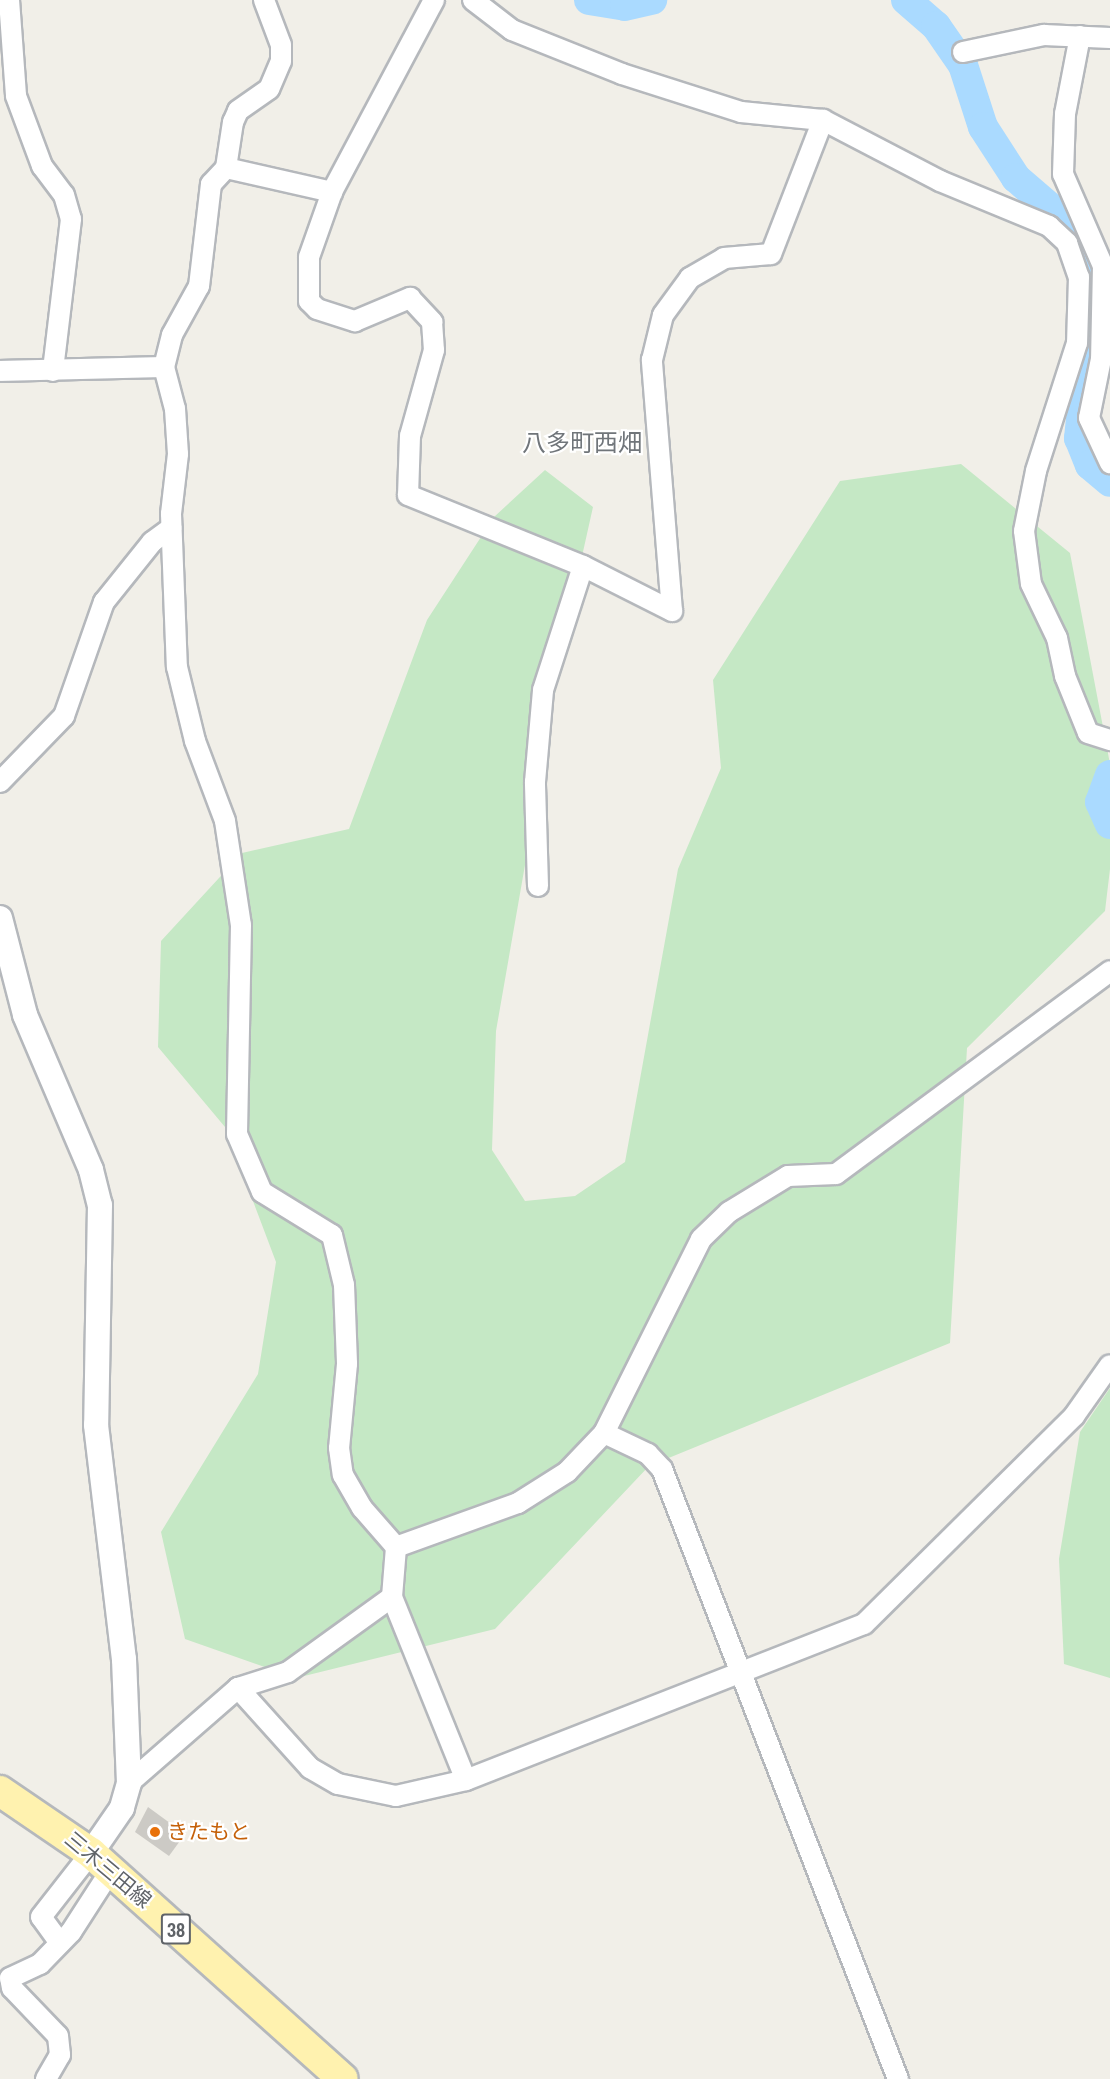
<!DOCTYPE html>
<meta charset="utf-8">
<style>
body{margin:0}
#map{position:relative;width:1110px;height:2079px;overflow:hidden;background:#f1efe8;font-family:"Archivo Narrow","Noto Sans JP",sans-serif}
div>[style]{position:absolute}
.green>*{inset:0;background:#c5e8c5}
.river>*{height:30px;margin:-15px;padding:0 15px;transform-origin:15px;border-radius:15px;background:#aadaff}
.building>*{inset:0;background:#cccac5}
.roads{filter:drop-shadow(2px 0 #b5b8bc) drop-shadow(-2px 0 #b5b8bc) drop-shadow(0 2px #b5b8bc) drop-shadow(0 -2px #b5b8bc)}
.minor>*{height:20px;margin:-10px;padding:0 10px;transform-origin:10px;border-radius:10px;background:#fff}
.tertiary>*{height:24px;margin:-12px;padding:0 12px;transform-origin:12px;border-radius:12px;background:#fff}
.primary>*{height:30px;margin:-15px;padding:0 15px;transform-origin:15px;border-radius:15px;background:#fff2af}
.dots>*{width:16px;height:16px;translate:-50% -50%;box-sizing:border-box;border:3px solid #fff;border-radius:50%}
span{translate:-50% -50%;white-space:nowrap;text-align:center;line-height:1.15;-webkit-text-stroke:4.5px #fff;paint-order:stroke}
.shield-label span{padding:2px 4px;background:#fff;border:2px solid;border-radius:4px;-webkit-text-stroke-width:0}
.shield-label{font-size:20px;color:#5f6368;font-weight:700}
.food-label{font-size:21px;color:#c56008}
.left{translate:0 -50%;text-align:left}
.street-label{font-size:21px;color:#5f6368}
.quarter-label{font-size:24px;color:#70757a}
</style>
<div id="map">
<div class="green">
<div style="clip-path:polygon(961px 464px,1070px 553px,1110px 764px,1110px 869px,1105px 911px,967px 1048px,950px 1343px,649px 1466px,495px 1629px,296px 1678px,185px 1639px,161px 1532px,258px 1374px,276px 1262px,225px 1127px,158px 1047px,161px 941px,242px 853px,349px 829px,427px 620px,494px 517px,545px 470px,593px 507px,568px 619px,496px 1031px,492px 1150px,525px 1201px,575px 1196px,625px 1162px,678px 869px,721px 768px,713px 680px,840px 481px)"></div>
<div style="clip-path:polygon(1110px 1388px,1110px 1678px,1064px 1664px,1059px 1559px,1080px 1432px)"></div>
</div>
<div class="river">
<div style="left:589px;top:0;width:36px;rotate:9deg"></div>
<div style="left:625px;top:6px;width:28px;rotate:-13deg"></div>
<div style="left:906px;top:0;width:40px;rotate:41deg"></div>
<div style="left:936px;top:26px;width:47px;rotate:55.3deg"></div>
<div style="left:963px;top:65px;width:65px;rotate:72.1deg"></div>
<div style="left:983px;top:127px;width:61px;rotate:57.1deg"></div>
<div style="left:1016px;top:178px;width:78px;rotate:40.8deg"></div>
<div style="left:1075px;top:229px;width:22px;rotate:68deg"></div>
<div style="left:1083px;top:249px;width:91px;rotate:86.2deg"></div>
<div style="left:1089px;top:340px;width:99px;rotate:95.8deg"></div>
<div style="left:1079px;top:438px;width:29px;rotate:68deg"></div>
<div style="left:1090px;top:465px;width:26px;rotate:40deg"></div>
<div style="left:1110px;top:775px;width:29px;rotate:110deg"></div>
<div style="left:1100px;top:802px;width:24px;rotate:66deg"></div>
</div>
<div class="building">
<div style="clip-path:polygon(148px 1807px,185px 1834px,169px 1856px,135px 1832px)"></div>
</div>
<div class="roads">
<div class="minor">
<div style="left:9px;top:0;width:96px;rotate:85.8deg"></div>
<div style="left:16px;top:96px;width:75px;rotate:69.6deg"></div>
<div style="left:42px;top:166px;width:36px;rotate:53deg"></div>
<div style="left:64px;top:195px;width:25px;rotate:74deg"></div>
<div style="left:71px;top:219px;width:153px;rotate:96.8deg"></div>
<div style="left:264px;top:0;width:48px;rotate:69.3deg"></div>
<div style="left:281px;top:45px;width:16px;rotate:90deg"></div>
<div style="left:281px;top:61px;width:30px;rotate:113deg"></div>
<div style="left:269px;top:89px;width:38px;rotate:145deg"></div>
<div style="left:238px;top:111px;width:12px;rotate:114deg"></div>
<div style="left:233px;top:122px;width:47px;rotate:98.7deg"></div>
<div style="left:226px;top:168px;width:22px;rotate:133deg"></div>
<div style="left:211px;top:184px;width:103px;rotate:96.7deg"></div>
<div style="left:199px;top:286px;width:56px;rotate:118.9deg"></div>
<div style="left:172px;top:335px;width:33px;rotate:104deg"></div>
<div style="left:164px;top:367px;width:43px;rotate:75.3deg"></div>
<div style="left:175px;top:409px;width:45px;rotate:86.2deg"></div>
<div style="left:178px;top:454px;width:60px;rotate:96.7deg"></div>
<div style="left:171px;top:514px;width:153px;rotate:87.8deg"></div>
<div style="left:177px;top:667px;width:76px;rotate:76.3deg"></div>
<div style="left:195px;top:741px;width:85px;rotate:69.4deg"></div>
<div style="left:225px;top:821px;width:105px;rotate:81.3deg"></div>
<div style="left:241px;top:925px;width:209px;rotate:91.1deg"></div>
<div style="left:237px;top:1134px;width:63px;rotate:66.7deg"></div>
<div style="left:262px;top:1192px;width:82px;rotate:31.6deg"></div>
<div style="left:332px;top:1235px;width:51px;rotate:76.5deg"></div>
<div style="left:344px;top:1285px;width:79px;rotate:87.8deg"></div>
<div style="left:347px;top:1364px;width:84px;rotate:95.4deg"></div>
<div style="left:339px;top:1448px;width:27px;rotate:82deg"></div>
<div style="left:343px;top:1475px;width:38px;rotate:60deg"></div>
<div style="left:362px;top:1508px;width:52px;rotate:48.9deg"></div>
<div style="left:434px;top:0;width:217px;rotate:118deg"></div>
<div style="left:332px;top:192px;width:69px;rotate:109.5deg"></div>
<div style="left:309px;top:257px;width:44px;rotate:90deg"></div>
<div style="left:309px;top:301px;width:11px;rotate:45deg"></div>
<div style="left:317px;top:309px;width:40px;rotate:18deg"></div>
<div style="left:355px;top:321px;width:60px;rotate:-22.7deg"></div>
<div style="left:410px;top:298px;width:33px;rotate:47deg"></div>
<div style="left:432px;top:322px;width:28px;rotate:86deg"></div>
<div style="left:434px;top:350px;width:89px;rotate:105.6deg"></div>
<div style="left:410px;top:436px;width:59px;rotate:91.9deg"></div>
<div style="left:408px;top:495px;width:189px;rotate:22.1deg"></div>
<div style="left:583px;top:566px;width:100px;rotate:26.8deg"></div>
<div style="left:672px;top:611px;width:252px;rotate:-94.6deg"></div>
<div style="left:652px;top:360px;width:46px;rotate:-76.3deg"></div>
<div style="left:663px;top:315px;width:46px;rotate:-53.9deg"></div>
<div style="left:690px;top:278px;width:39px;rotate:-30deg"></div>
<div style="left:724px;top:258px;width:47px;rotate:-4.9deg"></div>
<div style="left:771px;top:254px;width:144px;rotate:-68.8deg"></div>
<div style="left:473px;top:0;width:49px;rotate:37.6deg"></div>
<div style="left:512px;top:30px;width:118px;rotate:21.8deg"></div>
<div style="left:622px;top:74px;width:125px;rotate:17.7deg"></div>
<div style="left:741px;top:112px;width:82px;rotate:5.6deg"></div>
<div style="left:823px;top:120px;width:132px;rotate:27.5deg"></div>
<div style="left:940px;top:181px;width:118px;rotate:22.4deg"></div>
<div style="left:1049px;top:226px;width:25px;rotate:43deg"></div>
<div style="left:1067px;top:243px;width:36px;rotate:71deg"></div>
<div style="left:1079px;top:277px;width:66px;rotate:91.7deg"></div>
<div style="left:1077px;top:343px;width:134px;rotate:107.8deg"></div>
<div style="left:1036px;top:471px;width:61px;rotate:101.3deg"></div>
<div style="left:1024px;top:531px;width:53px;rotate:82.5deg"></div>
<div style="left:1031px;top:584px;width:60px;rotate:64.3deg"></div>
<div style="left:1057px;top:638px;width:39px;rotate:78deg"></div>
<div style="left:1065px;top:676px;width:61px;rotate:68deg"></div>
<div style="left:1088px;top:733px;width:23px;rotate:18deg"></div>
<div style="left:1080px;top:36px;width:79px;rotate:100.9deg"></div>
<div style="left:1065px;top:114px;width:60px;rotate:91.9deg"></div>
<div style="left:1063px;top:174px;width:100px;rotate:66.5deg"></div>
<div style="left:1103px;top:266px;width:93px;rotate:91.2deg"></div>
<div style="left:1101px;top:359px;width:60px;rotate:101.5deg"></div>
<div style="left:1089px;top:418px;width:50px;rotate:65deg"></div>
<div style="left:963px;top:52px;width:83px;rotate:-11.9deg"></div>
<div style="left:1044px;top:35px;width:66px;rotate:2.6deg"></div>
<div style="left:226px;top:168px;width:109px;rotate:12.8deg"></div>
<div style="left:0;top:371px;width:164px;rotate:-1.4deg"></div>
<div style="left:0;top:782px;width:92px;rotate:-45.9deg"></div>
<div style="left:64px;top:716px;width:121px;rotate:-70.7deg"></div>
<div style="left:104px;top:602px;width:77px;rotate:-51.3deg"></div>
<div style="left:152px;top:542px;width:24px;rotate:-36deg"></div>
<div style="left:538px;top:886px;width:104px;rotate:-91.7deg"></div>
<div style="left:535px;top:782px;width:92px;rotate:-85deg"></div>
<div style="left:543px;top:690px;width:130px;rotate:-72.1deg"></div>
<div style="left:604px;top:1433px;width:49px;rotate:25.5deg"></div>
<div style="left:648px;top:1454px;width:21px;rotate:47deg"></div>
<div style="left:662px;top:1469px;width:654px;rotate:68.85deg"></div>
<div style="left:396px;top:1547px;width:130px;rotate:-19.8deg"></div>
<div style="left:518px;top:1503px;width:58px;rotate:-32.3deg"></div>
<div style="left:567px;top:1472px;width:54px;rotate:-46.5deg"></div>
<div style="left:604px;top:1433px;width:217px;rotate:-63.4deg"></div>
<div style="left:701px;top:1239px;width:39px;rotate:-44deg"></div>
<div style="left:729px;top:1212px;width:69px;rotate:-31.4deg"></div>
<div style="left:788px;top:1176px;width:48px;rotate:-2.4deg"></div>
<div style="left:836px;top:1174px;width:341px;rotate:-36.5deg"></div>
<div style="left:392px;top:1597px;width:197px;rotate:68deg"></div>
<div style="left:238px;top:1688px;width:108px;rotate:48deg"></div>
<div style="left:310px;top:1768px;width:32px;rotate:30deg"></div>
<div style="left:338px;top:1784px;width:59px;rotate:11.7deg"></div>
<div style="left:396px;top:1796px;width:72px;rotate:-12.9deg"></div>
<div style="left:466px;top:1780px;width:427px;rotate:-21.4deg"></div>
<div style="left:864px;top:1624px;width:296px;rotate:-44.7deg"></div>
<div style="left:1074px;top:1416px;width:62px;rotate:-54.8deg"></div>
<div style="left:129px;top:1783px;width:145px;rotate:-41.1deg"></div>
<div style="left:238px;top:1688px;width:52px;rotate:-17.7deg"></div>
<div style="left:288px;top:1672px;width:128px;rotate:-35.8deg"></div>
<div style="left:392px;top:1597px;width:50px;rotate:-85.4deg"></div>
<div style="left:60px;top:1943px;width:32px;rotate:-126deg"></div>
<div style="left:41px;top:1917px;width:81px;rotate:-52deg"></div>
<div style="left:46px;top:2079px;width:28px;rotate:-60deg"></div>
<div style="left:60px;top:2055px;width:19px;rotate:-96deg"></div>
<div style="left:58px;top:2036px;width:66px;rotate:-133.8deg"></div>
<div style="left:12px;top:1988px;width:10px;rotate:-101deg"></div>
<div style="left:10px;top:1978px;width:33px;rotate:-25deg"></div>
<div style="left:40px;top:1964px;width:45px;rotate:-45.9deg"></div>
<div style="left:71px;top:1932px;width:74px;rotate:-57.2deg"></div>
</div>
<div class="tertiary">
<div style="left:0;top:918px;width:100px;rotate:75.5deg"></div>
<div style="left:25px;top:1015px;width:168px;rotate:66.9deg"></div>
<div style="left:91px;top:1170px;width:36px;rotate:76deg"></div>
<div style="left:100px;top:1205px;width:220px;rotate:91deg"></div>
<div style="left:96px;top:1425px;width:236px;rotate:83.2deg"></div>
<div style="left:124px;top:1659px;width:124px;rotate:87.7deg"></div>
<div style="left:129px;top:1783px;width:26px;rotate:106deg"></div>
<div style="left:122px;top:1808px;width:55px;rotate:124.6deg"></div>
</div>
<div class="primary">
<div style="left:0;top:1791px;width:110px;rotate:34.3deg"></div>
<div style="left:91px;top:1853px;width:338px;rotate:41.9deg"></div>
</div>
</div>
<div class="dots">
<div style="left:155px;top:1832px;background:#e8710a"></div>
</div>
<div class="shield-label">
<span style="left:176px;top:1929px">38</span>
</div>
<div class="food-label">
<span class="left" style="left:167px;top:1832px">きたもと</span>
</div>
<div class="street-label">
<span style="left:108px;top:1870px;rotate:40deg">三木三田線</span>
</div>
<div class="quarter-label">
<span style="left:582px;top:443px">八多町西畑</span>
</div>
</div>
